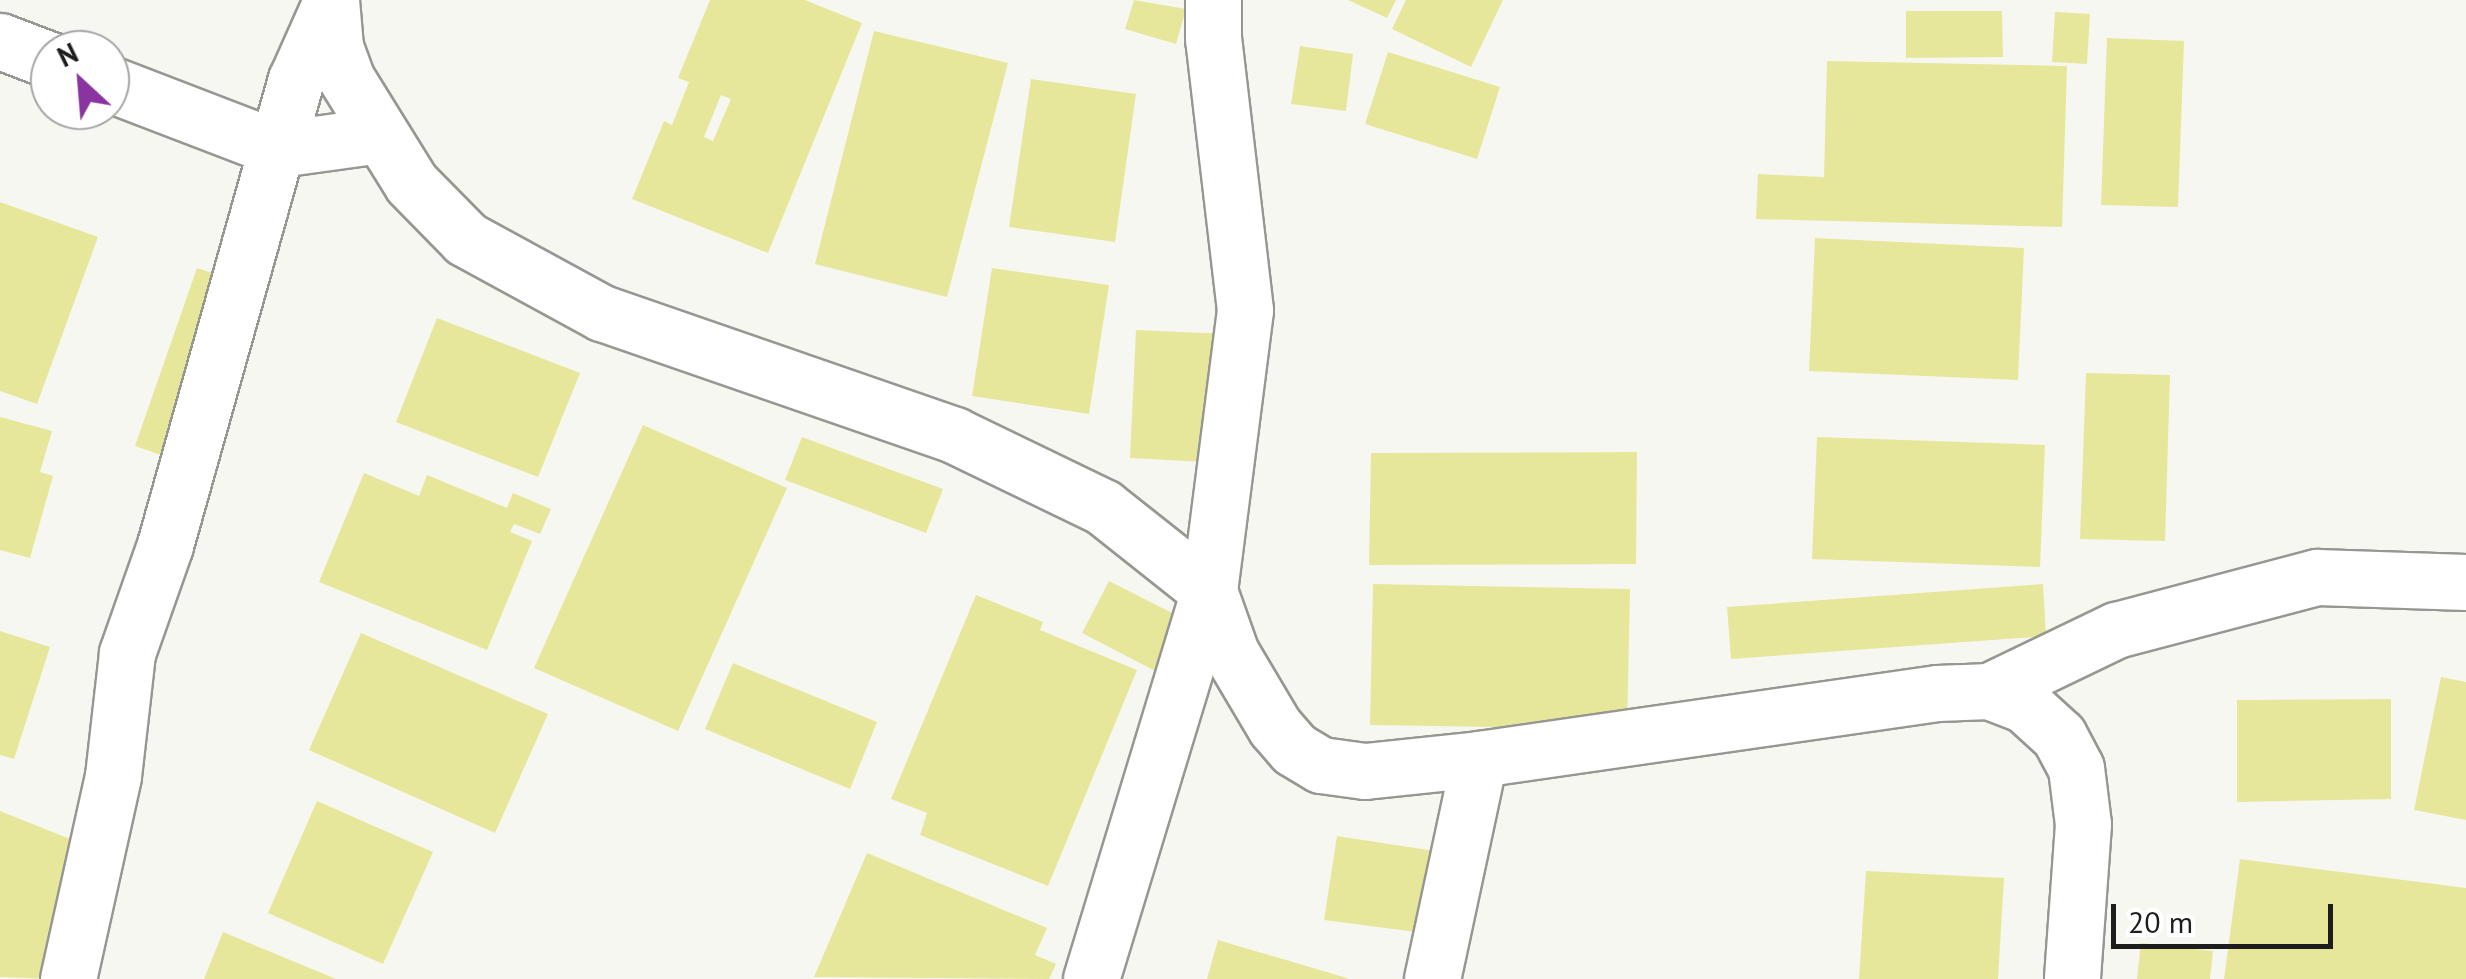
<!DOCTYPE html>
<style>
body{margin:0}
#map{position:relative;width:2466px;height:979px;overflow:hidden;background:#f7f7f2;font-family:"PT Sans",sans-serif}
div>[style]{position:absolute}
.building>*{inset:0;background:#e7e79b}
.roads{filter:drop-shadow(2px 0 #979792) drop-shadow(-2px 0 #979792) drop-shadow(0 2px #979792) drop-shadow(0 -2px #979792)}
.minor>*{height:55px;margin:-27.5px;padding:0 27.5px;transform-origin:27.5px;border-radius:27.5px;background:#fff}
span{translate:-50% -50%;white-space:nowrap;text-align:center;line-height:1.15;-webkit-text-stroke:10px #fff;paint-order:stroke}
.north{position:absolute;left:30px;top:30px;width:100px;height:100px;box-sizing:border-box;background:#fff;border:2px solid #a5a5a4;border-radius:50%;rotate:334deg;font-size:28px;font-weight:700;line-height:40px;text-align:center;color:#1d1e1c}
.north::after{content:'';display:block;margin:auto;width:35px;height:45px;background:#8934a1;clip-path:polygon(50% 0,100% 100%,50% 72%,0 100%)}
.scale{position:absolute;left:2111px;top:904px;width:222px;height:45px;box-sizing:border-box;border:5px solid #1d1e1c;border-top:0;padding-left:12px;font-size:30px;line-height:35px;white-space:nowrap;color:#1d1e1c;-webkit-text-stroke:8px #fff;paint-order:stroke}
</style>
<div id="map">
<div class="building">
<div style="clip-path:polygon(evenodd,710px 0,805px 0,862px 23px,768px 253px,632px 199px,664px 121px,672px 125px,689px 82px,678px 78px,710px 0,721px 95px,731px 99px,713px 141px,704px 137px,721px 95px)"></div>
<div style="clip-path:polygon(1134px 0,1186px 9px,1176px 44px,1125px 29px)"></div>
<div style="clip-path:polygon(1348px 0,1396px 0,1387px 18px)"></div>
<div style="clip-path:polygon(1406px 0,1503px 0,1471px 67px,1392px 29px)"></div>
<div style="clip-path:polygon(1906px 11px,2002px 11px,2003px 57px,1906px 58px)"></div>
<div style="clip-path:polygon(2055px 12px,2090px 14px,2087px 64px,2052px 62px)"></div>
<div style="clip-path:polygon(874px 31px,1008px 63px,947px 297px,815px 264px)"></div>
<div style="clip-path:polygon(2107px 38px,2184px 41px,2178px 207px,2101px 205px)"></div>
<div style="clip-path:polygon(1300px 46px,1353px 54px,1346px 111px,1291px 104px)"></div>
<div style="clip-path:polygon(1388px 52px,1500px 87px,1477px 159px,1365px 124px)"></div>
<div style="clip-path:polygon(1827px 61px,2067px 66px,2062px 227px,1756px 219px,1758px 174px,1824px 177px)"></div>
<div style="clip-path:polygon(1031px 79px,1136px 94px,1115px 242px,1009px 227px)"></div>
<div style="clip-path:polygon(0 202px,98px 237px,37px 404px,0 391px)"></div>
<div style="clip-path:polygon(1815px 238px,2024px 248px,2018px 380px,1809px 371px)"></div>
<div style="clip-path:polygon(197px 268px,250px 285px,187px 464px,135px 446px)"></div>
<div style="clip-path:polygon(992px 268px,1109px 285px,1089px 414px,972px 396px)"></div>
<div style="clip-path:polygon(437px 318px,580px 373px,538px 477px,396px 422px)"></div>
<div style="clip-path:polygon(1136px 330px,1250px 335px,1243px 464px,1130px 458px)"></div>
<div style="clip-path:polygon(2086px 373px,2170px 375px,2165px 541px,2080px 539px)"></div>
<div style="clip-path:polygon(0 417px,52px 431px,40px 472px,53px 476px,30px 558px,0 550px)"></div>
<div style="clip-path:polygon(643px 425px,787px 488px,678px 731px,534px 668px)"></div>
<div style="clip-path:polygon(802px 437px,943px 489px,926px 533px,785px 480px)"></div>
<div style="clip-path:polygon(1817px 437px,2045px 445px,2040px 567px,1812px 559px)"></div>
<div style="clip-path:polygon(1637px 452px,1636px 564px,1369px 565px,1371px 453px)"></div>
<div style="clip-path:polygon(364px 473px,419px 496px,427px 475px,507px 508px,513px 493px,551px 509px,540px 534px,514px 524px,510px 532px,532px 541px,487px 650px,319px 582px)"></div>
<div style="clip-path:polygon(1109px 581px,1190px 622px,1163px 675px,1082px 633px)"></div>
<div style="clip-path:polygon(1373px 584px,1630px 589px,1627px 729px,1370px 725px)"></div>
<div style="clip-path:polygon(2043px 584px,2046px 636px,1731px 659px,1727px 607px)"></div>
<div style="clip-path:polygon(976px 595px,1043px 622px,1040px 630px,1137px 670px,1048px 886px,920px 835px,927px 813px,891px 799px)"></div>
<div style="clip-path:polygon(0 631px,50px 647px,14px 759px,0 755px)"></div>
<div style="clip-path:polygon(361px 633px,548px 714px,495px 833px,309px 750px)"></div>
<div style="clip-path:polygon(733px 663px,877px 722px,850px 789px,705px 729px)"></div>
<div style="clip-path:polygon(2441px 677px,2466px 682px,2466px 820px,2414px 810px)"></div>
<div style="clip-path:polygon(2391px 699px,2391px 799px,2237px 802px,2237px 700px)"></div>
<div style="clip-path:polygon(317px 801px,433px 852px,383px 964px,268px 913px)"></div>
<div style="clip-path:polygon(0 811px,105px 853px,52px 979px,0 977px)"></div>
<div style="clip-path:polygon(1337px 836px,1454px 854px,1416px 932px,1324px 920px)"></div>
<div style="clip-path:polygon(867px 853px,1047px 928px,1035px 955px,1056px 964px,1049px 979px,814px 977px)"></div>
<div style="clip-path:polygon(2240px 859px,2466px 888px,2466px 979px,2224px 979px)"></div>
<div style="clip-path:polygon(1866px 871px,2004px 878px,1998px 979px,1859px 979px)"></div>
<div style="clip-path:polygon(223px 932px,336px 979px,204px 979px)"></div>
<div style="clip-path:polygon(1218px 940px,1347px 978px,1347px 979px,1207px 979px)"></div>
<div style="clip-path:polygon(2141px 943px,2213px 951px,2210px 979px,2137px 979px)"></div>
</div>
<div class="roads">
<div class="minor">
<div style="left:331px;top:0;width:47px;rotate:85.1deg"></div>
<div style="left:335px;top:47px;width:33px;rotate:70deg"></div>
<div style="left:346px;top:78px;width:123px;rotate:58.2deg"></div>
<div style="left:411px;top:183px;width:78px;rotate:45.5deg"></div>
<div style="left:466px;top:239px;width:155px;rotate:28.6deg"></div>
<div style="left:602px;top:313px;width:373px;rotate:19.1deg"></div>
<div style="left:954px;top:435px;width:165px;rotate:25.8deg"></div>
<div style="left:1103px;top:507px;width:135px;rotate:38.4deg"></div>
<div style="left:1209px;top:591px;width:66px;rotate:70.5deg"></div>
<div style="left:1231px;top:653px;width:86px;rotate:59.3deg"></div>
<div style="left:1275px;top:727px;width:29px;rotate:49deg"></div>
<div style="left:1294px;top:749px;width:31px;rotate:31deg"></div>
<div style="left:1321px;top:765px;width:44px;rotate:7.8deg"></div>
<div style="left:1365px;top:771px;width:115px;rotate:-6deg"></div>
<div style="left:1479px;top:759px;width:463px;rotate:-8.2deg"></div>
<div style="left:1937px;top:693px;width:52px;rotate:-2.2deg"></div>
<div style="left:1989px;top:691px;width:39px;rotate:21deg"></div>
<div style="left:2025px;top:705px;width:46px;rotate:42.4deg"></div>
<div style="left:2059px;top:736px;width:36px;rotate:62deg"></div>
<div style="left:2076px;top:768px;width:56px;rotate:82.9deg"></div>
<div style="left:2083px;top:824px;width:155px;rotate:94.1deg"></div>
<div style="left:0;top:41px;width:53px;rotate:20.8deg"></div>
<div style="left:110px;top:84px;width:181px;rotate:21deg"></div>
<div style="left:279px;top:149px;width:102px;rotate:-7.9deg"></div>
<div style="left:1989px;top:691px;width:141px;rotate:-25.7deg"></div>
<div style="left:2116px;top:630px;width:208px;rotate:-14.8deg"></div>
<div style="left:2317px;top:577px;width:149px;rotate:1.9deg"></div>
<div style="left:68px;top:979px;width:208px;rotate:-77.5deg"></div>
<div style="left:113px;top:776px;width:124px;rotate:-83.5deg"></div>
<div style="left:127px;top:653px;width:114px;rotate:-70.6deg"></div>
<div style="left:165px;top:545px;width:483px;rotate:-74.3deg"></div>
<div style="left:296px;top:80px;width:81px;rotate:-66deg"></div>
<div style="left:1091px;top:979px;width:406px;rotate:-73.1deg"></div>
<div style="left:1209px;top:591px;width:283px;rotate:-82.7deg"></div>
<div style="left:1245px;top:310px;width:273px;rotate:-96.7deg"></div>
<div style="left:1213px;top:39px;width:39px;rotate:-90deg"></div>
<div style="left:1432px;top:979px;width:225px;rotate:-77.9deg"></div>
</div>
</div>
<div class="north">N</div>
<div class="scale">20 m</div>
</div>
